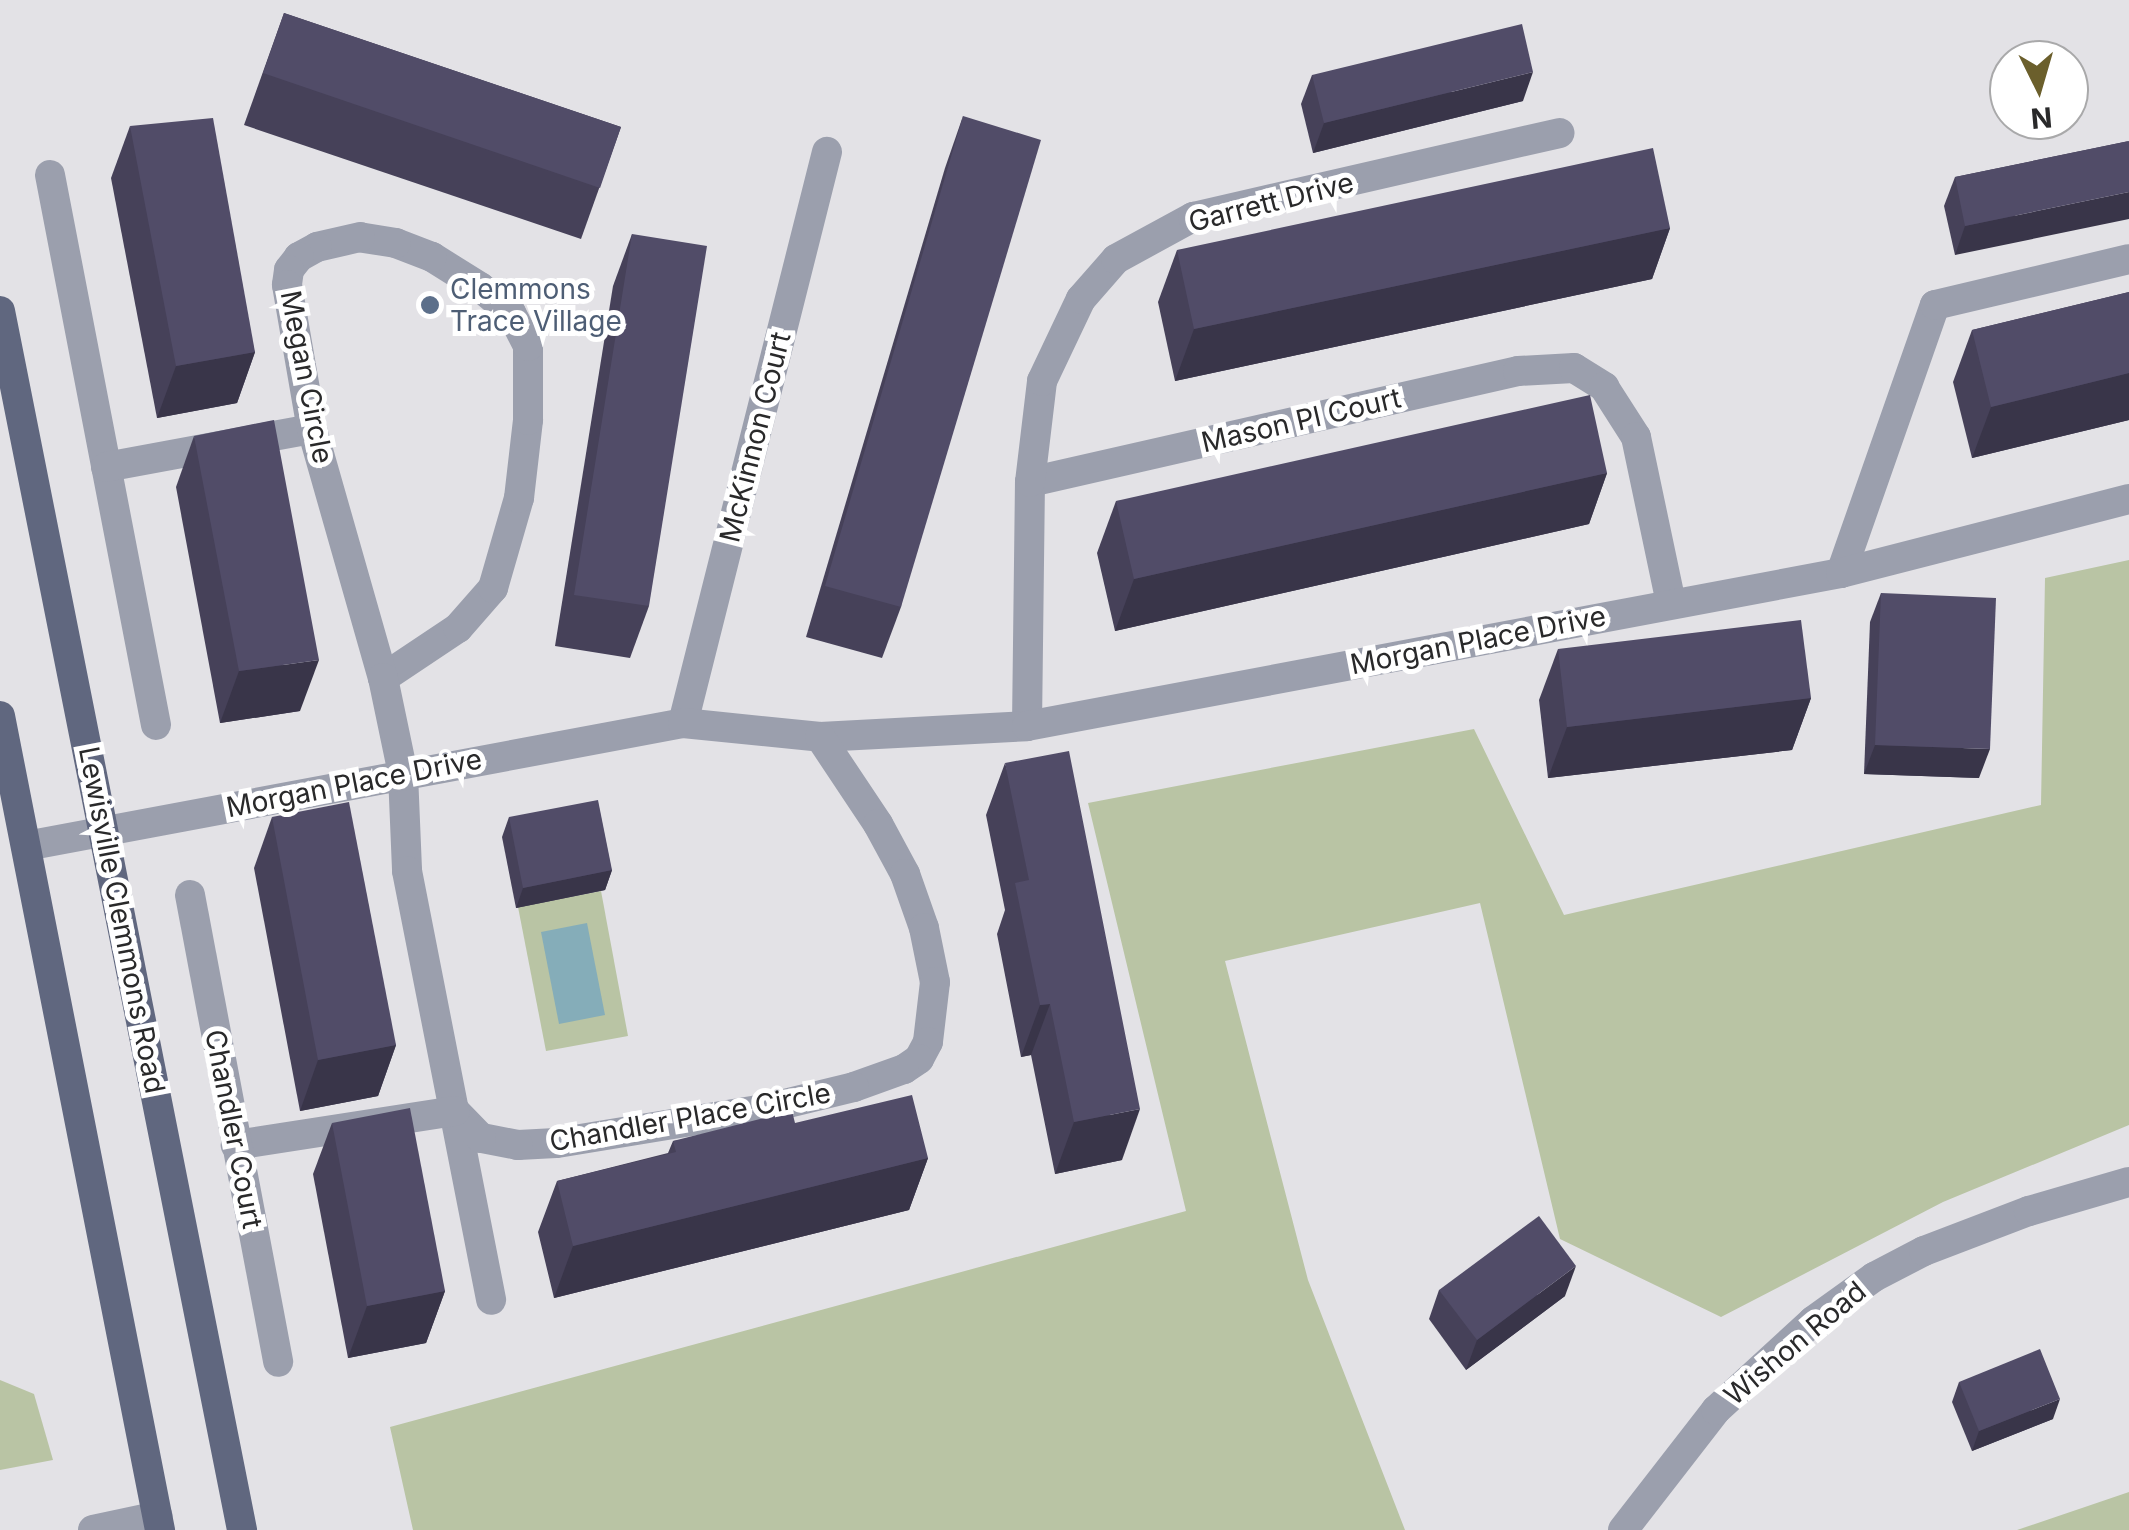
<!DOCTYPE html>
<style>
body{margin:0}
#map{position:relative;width:2129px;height:1530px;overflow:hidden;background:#e3e2e6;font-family:Inter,sans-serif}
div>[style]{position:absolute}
.green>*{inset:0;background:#b9c4a4}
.water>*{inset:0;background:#85adb9}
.minor>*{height:30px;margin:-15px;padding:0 15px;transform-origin:15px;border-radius:15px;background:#9b9fad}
.major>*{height:30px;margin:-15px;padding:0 15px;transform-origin:15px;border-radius:15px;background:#60677f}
.wall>*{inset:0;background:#464159}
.shaded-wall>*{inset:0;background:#393549}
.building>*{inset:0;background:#514c68}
.dots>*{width:28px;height:28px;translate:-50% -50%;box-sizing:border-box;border:5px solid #fff;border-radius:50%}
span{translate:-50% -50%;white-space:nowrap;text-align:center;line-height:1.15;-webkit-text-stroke:10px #fff;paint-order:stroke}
.street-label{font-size:28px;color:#29292a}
.service-label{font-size:28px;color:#4e5e75}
.left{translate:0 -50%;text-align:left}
.north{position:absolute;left:1989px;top:40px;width:100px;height:100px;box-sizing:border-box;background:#fff;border:2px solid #a9a9aa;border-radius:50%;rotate:175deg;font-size:28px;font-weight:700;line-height:40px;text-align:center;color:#29292a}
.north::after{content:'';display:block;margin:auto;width:35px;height:45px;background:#6b5f2c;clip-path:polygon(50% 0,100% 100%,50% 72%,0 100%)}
</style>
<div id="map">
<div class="green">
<div style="clip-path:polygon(2129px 560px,2129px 1125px,1943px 1202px,1721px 1317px,1560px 1239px,1480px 903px,1225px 961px,1308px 1280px,1405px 1530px,413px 1530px,390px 1427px,1186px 1211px,1088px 803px,1474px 729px,1564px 915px,2041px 805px,2045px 578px)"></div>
<div style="clip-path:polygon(601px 891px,628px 1036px,546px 1051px,518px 907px)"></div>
<div style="clip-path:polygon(0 1380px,34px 1394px,53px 1460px,0 1470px)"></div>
<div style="clip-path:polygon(2129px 1492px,2129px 1530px,2017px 1530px)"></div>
</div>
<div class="water">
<div style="clip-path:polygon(587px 923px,605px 1015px,559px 1024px,541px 932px)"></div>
</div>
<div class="minor">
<div style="left:50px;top:175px;width:560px;rotate:79.09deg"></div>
<div style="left:106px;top:467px;width:209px;rotate:-10.5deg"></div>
<div style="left:1030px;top:482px;width:500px;rotate:-12.81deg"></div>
<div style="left:1518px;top:371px;width:56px;rotate:-3.1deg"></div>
<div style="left:1574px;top:368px;width:36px;rotate:32deg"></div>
<div style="left:1604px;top:387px;width:59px;rotate:57.4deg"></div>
<div style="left:1636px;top:437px;width:170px;rotate:78.1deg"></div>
<div style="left:1841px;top:573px;width:284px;rotate:-70.7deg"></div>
<div style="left:1935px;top:305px;width:199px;rotate:-13.3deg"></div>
<div style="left:383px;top:678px;width:90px;rotate:-33.7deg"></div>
<div style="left:458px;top:628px;width:53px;rotate:-48.8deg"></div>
<div style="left:493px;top:588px;width:94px;rotate:-73.9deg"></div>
<div style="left:519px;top:498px;width:79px;rotate:-83.4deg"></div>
<div style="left:528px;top:420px;width:74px;rotate:-90deg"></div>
<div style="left:528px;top:346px;width:37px;rotate:-117deg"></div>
<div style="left:511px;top:313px;width:40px;rotate:-140deg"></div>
<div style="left:480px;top:287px;width:57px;rotate:-148deg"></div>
<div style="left:432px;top:257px;width:39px;rotate:-159deg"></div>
<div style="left:396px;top:243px;width:36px;rotate:-171deg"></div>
<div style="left:360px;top:237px;width:44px;rotate:166.9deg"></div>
<div style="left:317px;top:247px;width:21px;rotate:151deg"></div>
<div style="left:299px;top:257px;width:16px;rotate:128deg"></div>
<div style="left:289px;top:270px;width:15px;rotate:98deg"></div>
<div style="left:287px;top:285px;width:146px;rotate:80.2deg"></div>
<div style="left:312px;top:429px;width:259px;rotate:74.1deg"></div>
<div style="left:383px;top:678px;width:98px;rotate:78.2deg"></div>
<div style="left:403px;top:774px;width:97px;rotate:87.6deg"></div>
<div style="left:407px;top:871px;width:437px;rotate:78.9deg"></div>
<div style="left:683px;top:723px;width:589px;rotate:-75.85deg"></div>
<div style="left:1027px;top:726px;width:244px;rotate:-89.3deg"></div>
<div style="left:1030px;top:482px;width:102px;rotate:-83.2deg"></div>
<div style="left:1042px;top:381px;width:91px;rotate:-64.6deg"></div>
<div style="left:1081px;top:299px;width:53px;rotate:-48.8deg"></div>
<div style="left:1116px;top:259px;width:88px;rotate:-28.6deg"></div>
<div style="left:1193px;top:217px;width:376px;rotate:-12.9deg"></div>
<div style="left:820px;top:737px;width:207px;rotate:-3deg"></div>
<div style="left:1027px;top:726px;width:828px;rotate:-10.65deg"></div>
<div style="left:1841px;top:573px;width:297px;rotate:-14.4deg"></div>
<div style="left:26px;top:846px;width:668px;rotate:-10.6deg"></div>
<div style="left:683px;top:723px;width:138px;rotate:5.8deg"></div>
<div style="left:820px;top:737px;width:105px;rotate:56.3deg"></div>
<div style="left:878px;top:824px;width:57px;rotate:61.6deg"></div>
<div style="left:905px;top:874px;width:57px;rotate:70.6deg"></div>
<div style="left:924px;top:928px;width:55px;rotate:78.5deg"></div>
<div style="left:935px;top:982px;width:60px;rotate:96.7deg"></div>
<div style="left:928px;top:1042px;width:19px;rotate:118deg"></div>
<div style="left:919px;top:1059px;width:18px;rotate:146deg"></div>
<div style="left:904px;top:1069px;width:53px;rotate:160.2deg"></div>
<div style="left:854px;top:1087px;width:93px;rotate:166.3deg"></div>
<div style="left:764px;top:1109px;width:211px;rotate:170.7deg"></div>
<div style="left:556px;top:1143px;width:38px;rotate:177deg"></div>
<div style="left:518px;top:1145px;width:38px;rotate:-169deg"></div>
<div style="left:481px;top:1138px;width:37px;rotate:-134deg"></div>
<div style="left:455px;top:1111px;width:222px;rotate:171.2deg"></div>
<div style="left:190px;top:895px;width:475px;rotate:79.3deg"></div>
<div style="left:93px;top:1530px;width:66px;rotate:-12.2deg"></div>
<div style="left:1623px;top:1530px;width:152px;rotate:-52.2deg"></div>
<div style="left:1716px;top:1410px;width:132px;rotate:-42.5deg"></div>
<div style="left:1813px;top:1321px;width:75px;rotate:-35.8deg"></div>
<div style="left:1874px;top:1277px;width:56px;rotate:-27.5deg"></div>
<div style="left:1924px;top:1251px;width:112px;rotate:-20.9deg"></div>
<div style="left:2029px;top:1211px;width:104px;rotate:-16.2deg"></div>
</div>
<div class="major">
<div style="left:0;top:311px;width:1243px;rotate:78.77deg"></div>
<div style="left:0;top:716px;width:830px;rotate:78.88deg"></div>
</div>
<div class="wall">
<div style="clip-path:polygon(284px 13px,621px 127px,581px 239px,244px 125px)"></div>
<div style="clip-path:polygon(1312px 75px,1523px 101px,1313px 153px,1301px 104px)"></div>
<div style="clip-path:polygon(963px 116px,901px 607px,882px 658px,806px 637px,945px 168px)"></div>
<div style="clip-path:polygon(130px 126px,255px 352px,237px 403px,157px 418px,111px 178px)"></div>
<div style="clip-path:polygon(2129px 141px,1955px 255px,1944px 206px,1955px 177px)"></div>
<div style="clip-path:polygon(1670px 228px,1652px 279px,1175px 381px,1158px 302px,1177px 250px)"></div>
<div style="clip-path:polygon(632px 234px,649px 606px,630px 658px,555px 646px,613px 286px)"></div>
<div style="clip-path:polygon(2129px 292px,2129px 420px,1972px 458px,1953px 382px,1972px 330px)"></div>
<div style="clip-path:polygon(194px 436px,300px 711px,220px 723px,176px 487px)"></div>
<div style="clip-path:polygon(1607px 473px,1589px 524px,1115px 631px,1097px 553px,1116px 501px)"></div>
<div style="clip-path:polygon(1881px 593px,1979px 778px,1864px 774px,1870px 622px)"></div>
<div style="clip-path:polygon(1558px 649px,1811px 698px,1792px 750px,1548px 778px,1539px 700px)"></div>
<div style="clip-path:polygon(1005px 763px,1122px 1160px,1055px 1174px,1031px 1055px,1021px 1057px,997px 934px,1005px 910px,986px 815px)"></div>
<div style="clip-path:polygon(272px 817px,396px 1045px,378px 1096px,300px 1111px,254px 868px)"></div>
<div style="clip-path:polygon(509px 817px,612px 870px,605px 890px,516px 908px,502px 837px)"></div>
<div style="clip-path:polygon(332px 1123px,445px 1291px,426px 1343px,348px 1358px,313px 1174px)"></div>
<div style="clip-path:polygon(795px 1123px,928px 1158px,909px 1210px,554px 1298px,538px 1232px,557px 1181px,668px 1153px,673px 1141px)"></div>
<div style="clip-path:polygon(1439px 1290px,1565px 1296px,1466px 1370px,1429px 1319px)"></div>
<div style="clip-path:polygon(1959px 1382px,2053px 1419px,1972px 1451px,1952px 1402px)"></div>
</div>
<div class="shaded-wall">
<div style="clip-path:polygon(1533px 72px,1523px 101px,1313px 153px,1324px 123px)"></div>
<div style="clip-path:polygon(2129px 192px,2129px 219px,1955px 255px,1965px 226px)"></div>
<div style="clip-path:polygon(1670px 228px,1652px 279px,1175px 381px,1194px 329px)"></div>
<div style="clip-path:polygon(255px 352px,237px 403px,157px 418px,176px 366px)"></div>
<div style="clip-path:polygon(2129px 373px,2129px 420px,1972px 458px,1991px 407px)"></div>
<div style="clip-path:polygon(1607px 473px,1589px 524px,1115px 631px,1134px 579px)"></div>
<div style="clip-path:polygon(319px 660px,300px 711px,220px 723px,239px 671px)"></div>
<div style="clip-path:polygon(1811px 698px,1792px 750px,1548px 778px,1567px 727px)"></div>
<div style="clip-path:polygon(1875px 745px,1990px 749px,1979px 778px,1864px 774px)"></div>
<div style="clip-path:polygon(612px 870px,605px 890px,516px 908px,523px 888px)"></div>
<div style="clip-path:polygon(1050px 1004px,1031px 1055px,1021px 1057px,1040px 1005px)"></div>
<div style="clip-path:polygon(396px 1045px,378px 1096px,300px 1111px,318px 1060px)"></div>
<div style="clip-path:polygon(1140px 1109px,1122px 1160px,1055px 1174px,1074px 1122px)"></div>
<div style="clip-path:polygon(928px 1158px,909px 1210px,554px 1298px,573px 1246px)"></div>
<div style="clip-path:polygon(1576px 1266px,1565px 1296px,1466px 1370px,1477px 1340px)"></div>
<div style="clip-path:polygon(445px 1291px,426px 1343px,348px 1358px,367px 1306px)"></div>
<div style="clip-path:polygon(2060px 1399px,2053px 1419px,1972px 1451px,1979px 1431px)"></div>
</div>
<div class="building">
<div style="clip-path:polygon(284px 13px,621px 127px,600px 188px,263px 73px)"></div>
<div style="clip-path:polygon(1522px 24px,1533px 72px,1324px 123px,1312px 75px)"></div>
<div style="clip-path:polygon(963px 116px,1041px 140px,901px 607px,825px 586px)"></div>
<div style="clip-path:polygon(213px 118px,255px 352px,176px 366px,130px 126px)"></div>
<div style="clip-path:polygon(2129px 141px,2129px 192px,1965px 226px,1955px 177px)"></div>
<div style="clip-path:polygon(1653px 148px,1670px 228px,1194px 329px,1177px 250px)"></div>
<div style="clip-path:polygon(632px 234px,707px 246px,649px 606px,574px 595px)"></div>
<div style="clip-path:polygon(2129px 292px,2129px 373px,1991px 407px,1972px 330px)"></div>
<div style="clip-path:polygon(1590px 395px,1607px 473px,1134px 579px,1116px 501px)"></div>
<div style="clip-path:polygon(274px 420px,319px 660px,239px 671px,194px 436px)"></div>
<div style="clip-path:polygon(1881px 593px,1996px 598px,1990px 749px,1875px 745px)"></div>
<div style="clip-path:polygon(1801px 620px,1811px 698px,1567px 727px,1558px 649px)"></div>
<div style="clip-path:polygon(1069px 751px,1140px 1109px,1074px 1122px,1050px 1004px,1040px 1005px,1015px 883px,1029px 880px,1005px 763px)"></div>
<div style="clip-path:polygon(598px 800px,612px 870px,523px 888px,509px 817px)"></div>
<div style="clip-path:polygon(349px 802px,396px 1045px,318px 1060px,272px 817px)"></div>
<div style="clip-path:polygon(912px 1095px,928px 1158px,573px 1246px,557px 1181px,676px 1152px,673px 1141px,792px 1111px,795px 1123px)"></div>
<div style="clip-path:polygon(410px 1108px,445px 1291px,367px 1306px,332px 1123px)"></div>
<div style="clip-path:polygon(1539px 1216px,1576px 1266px,1477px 1340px,1439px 1290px)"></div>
<div style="clip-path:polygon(2040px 1349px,2060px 1399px,1979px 1431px,1959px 1382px)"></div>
</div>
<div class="dots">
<div style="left:430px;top:305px;background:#5c6f8a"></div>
</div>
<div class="street-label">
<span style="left:1271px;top:202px;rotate:-14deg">Garrett Drive</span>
<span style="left:307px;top:377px;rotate:79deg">Megan Circle</span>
<span style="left:1301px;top:420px;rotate:-13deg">Mason Pl Court</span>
<span style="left:755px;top:437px;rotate:-76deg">McKinnon Court</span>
<span style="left:1478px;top:640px;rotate:-11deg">Morgan Place Drive</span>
<span style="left:354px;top:783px;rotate:-11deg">Morgan Place Drive</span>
<span style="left:122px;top:920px;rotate:79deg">Lewisville Clemmons Road</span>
<span style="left:690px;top:1117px;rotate:-10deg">Chandler Place Circle</span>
<span style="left:234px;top:1129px;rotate:79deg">Chandler Court</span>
<span style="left:1795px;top:1343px;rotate:-40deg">Wishon Road</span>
</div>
<div class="service-label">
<span class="left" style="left:450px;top:305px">Clemmons<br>Trace Village</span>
</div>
<div class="north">N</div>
</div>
